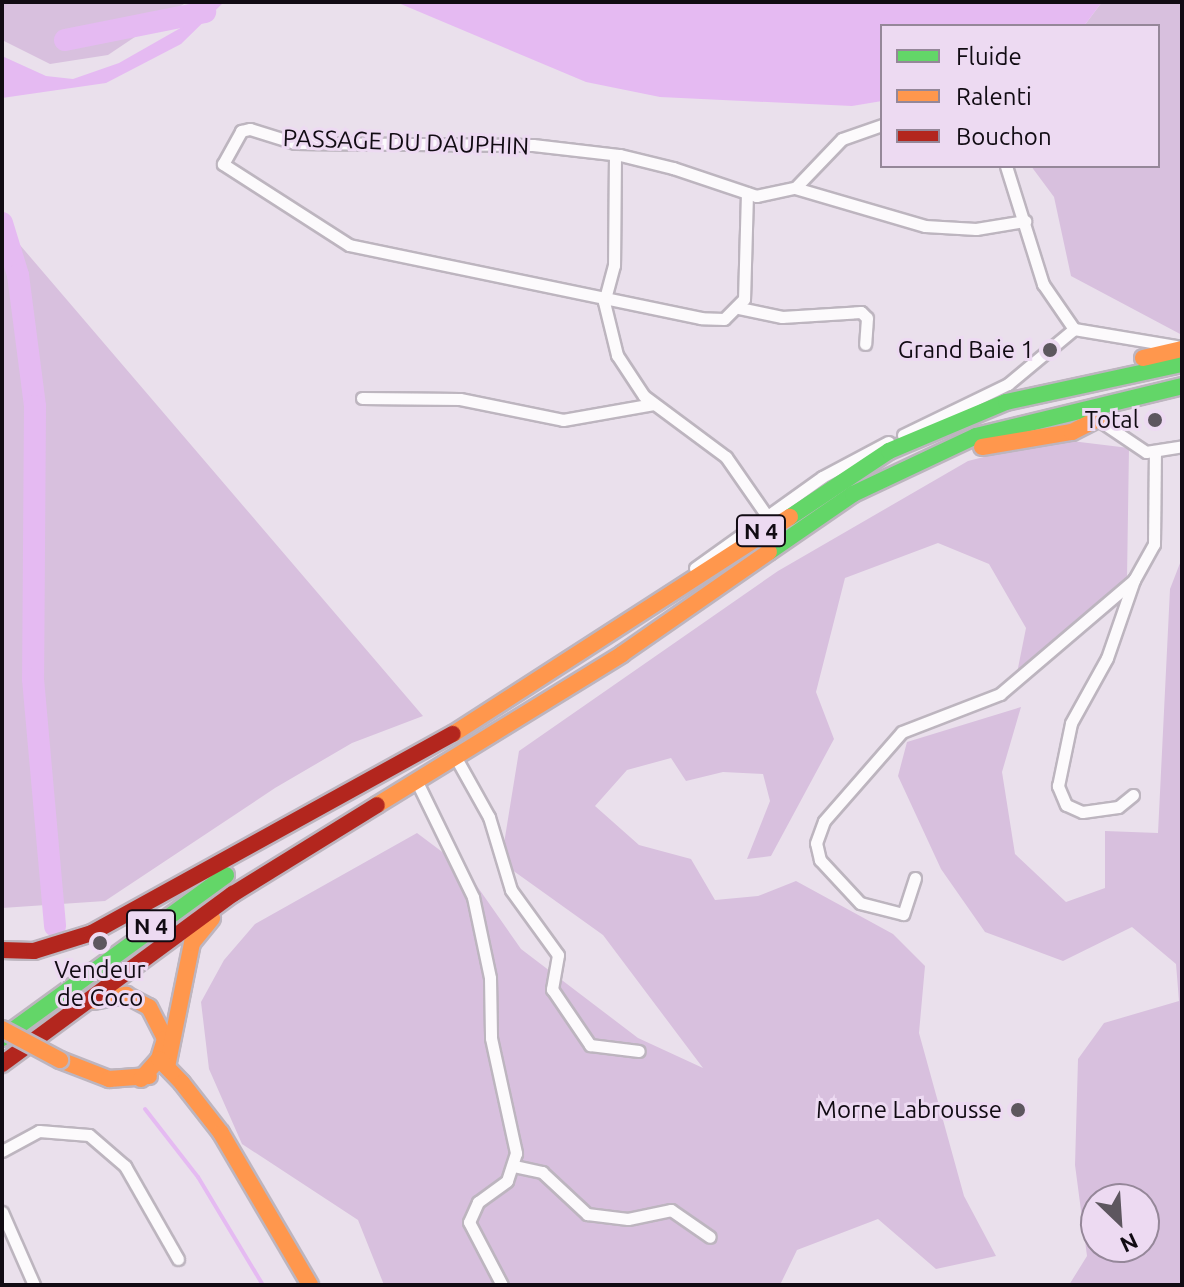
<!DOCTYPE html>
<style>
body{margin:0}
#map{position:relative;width:1184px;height:1287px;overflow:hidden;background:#eae0ec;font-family:Ubuntu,sans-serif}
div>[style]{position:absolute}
.green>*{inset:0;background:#d8c0de}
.water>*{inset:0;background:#e5baf2}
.stream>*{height:4px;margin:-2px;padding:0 2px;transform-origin:2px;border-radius:2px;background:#e5baf2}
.river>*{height:22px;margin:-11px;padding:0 11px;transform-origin:11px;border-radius:11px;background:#e5baf2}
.roads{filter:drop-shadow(2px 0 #bdb5bf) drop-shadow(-2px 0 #bdb5bf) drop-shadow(0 2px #bdb5bf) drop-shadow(0 -2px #bdb5bf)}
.street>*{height:11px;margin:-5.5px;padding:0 5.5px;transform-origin:5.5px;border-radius:5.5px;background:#fcfafc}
.fast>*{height:16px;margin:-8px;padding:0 8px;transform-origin:8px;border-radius:8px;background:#63d668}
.slow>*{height:16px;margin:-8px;padding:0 8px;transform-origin:8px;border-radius:8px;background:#ff974d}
.jam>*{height:16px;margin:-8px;padding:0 8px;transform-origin:8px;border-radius:8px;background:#b3261e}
.bridges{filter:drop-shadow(2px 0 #bdb5bf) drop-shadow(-2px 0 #bdb5bf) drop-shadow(0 2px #bdb5bf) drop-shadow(0 -2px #bdb5bf)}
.slow-bridge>*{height:16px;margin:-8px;padding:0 8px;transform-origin:8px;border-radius:8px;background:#ff974d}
.dots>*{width:22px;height:22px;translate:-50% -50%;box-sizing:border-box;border:4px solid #eddaf2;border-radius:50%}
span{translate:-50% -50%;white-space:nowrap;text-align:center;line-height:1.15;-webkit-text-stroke:6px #eddaf2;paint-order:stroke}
.shield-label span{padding:2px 6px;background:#eddaf2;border:2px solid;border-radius:6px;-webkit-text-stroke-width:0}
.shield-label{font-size:22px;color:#110b13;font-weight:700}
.street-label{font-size:24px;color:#110b13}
.poi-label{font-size:24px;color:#110b13}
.right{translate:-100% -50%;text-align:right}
.frame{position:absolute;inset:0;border:4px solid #110b13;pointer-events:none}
.legend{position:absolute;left:880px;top:24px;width:280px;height:144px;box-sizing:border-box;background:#eddaf2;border:2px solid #958799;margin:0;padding:10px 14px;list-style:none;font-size:24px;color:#110b13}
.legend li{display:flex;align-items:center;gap:16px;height:40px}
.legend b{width:40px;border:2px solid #958799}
.north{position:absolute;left:1080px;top:1183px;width:80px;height:80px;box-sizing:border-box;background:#eddaf2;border:2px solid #958799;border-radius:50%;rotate:155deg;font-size:22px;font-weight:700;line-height:32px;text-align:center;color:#110b13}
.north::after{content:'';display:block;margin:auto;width:28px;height:36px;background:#5d565f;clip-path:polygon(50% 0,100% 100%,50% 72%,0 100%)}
</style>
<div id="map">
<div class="green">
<div style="clip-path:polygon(2px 2px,187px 2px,108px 55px,50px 64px,2px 40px)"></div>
<div style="clip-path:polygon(1102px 2px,1182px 2px,1182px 335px,1071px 276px,1054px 197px,1031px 166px,1158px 166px,1158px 26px,1084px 26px)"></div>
<div style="clip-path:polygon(2px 224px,423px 716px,352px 743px,275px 788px,105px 901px,2px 908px)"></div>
<div style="clip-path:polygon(1055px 439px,1129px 448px,1127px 579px,1016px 678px,1026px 628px,989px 564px,938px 543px,845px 578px,816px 692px,834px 739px,771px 856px,747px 859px,770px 801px,763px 774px,723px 772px,686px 781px,671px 758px,627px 770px,595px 806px,639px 845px,691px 859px,715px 900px,758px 896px,796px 881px,893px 934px,925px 966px,919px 1033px,964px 1196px,996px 1256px,936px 1269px,878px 1219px,797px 1250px,780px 1285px,384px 1285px,358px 1220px,242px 1144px,209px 1069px,201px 1002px,224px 960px,255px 924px,417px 833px,465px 869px,521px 949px,638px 1038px,703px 1068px,603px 935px,501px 862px,519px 751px,778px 571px,968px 461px)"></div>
<div style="clip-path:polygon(evenodd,1182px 558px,1182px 1285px,1069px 1285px,1087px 1256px,1075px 1165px,1078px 1059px,1104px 1023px,1179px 1001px,1176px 964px,1132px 927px,1063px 961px,985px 932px,941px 869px,898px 776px,907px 742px,1021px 707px,1002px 772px,1015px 854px,1066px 902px,1105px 888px,1105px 831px,1158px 833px,1170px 589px,1182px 558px,1096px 1199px,1144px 1199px,1144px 1247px,1096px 1247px,1096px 1199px)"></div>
</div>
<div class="water">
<div style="clip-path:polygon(209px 2px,224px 2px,181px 44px,106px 83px,2px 98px,2px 56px,46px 76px,73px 79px,119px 63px,184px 26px)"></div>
<div style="clip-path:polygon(396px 2px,1102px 2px,1084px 26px,882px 26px,882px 101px,852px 106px,660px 97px,586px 82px)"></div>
</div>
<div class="stream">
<div style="left:145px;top:1109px;width:86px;rotate:52.1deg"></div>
<div style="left:198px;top:1177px;width:126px;rotate:59deg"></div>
</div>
<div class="river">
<div style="left:65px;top:40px;width:143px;rotate:-11.3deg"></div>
<div style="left:2px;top:223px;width:54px;rotate:72.9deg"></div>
<div style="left:18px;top:275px;width:132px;rotate:82.6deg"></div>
<div style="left:35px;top:406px;width:273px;rotate:90.4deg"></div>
<div style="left:33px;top:679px;width:248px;rotate:84.9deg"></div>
</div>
<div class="roads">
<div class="street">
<div style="left:615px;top:155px;width:110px;rotate:90.5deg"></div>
<div style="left:614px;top:265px;width:38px;rotate:105deg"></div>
<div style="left:604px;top:302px;width:55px;rotate:76.2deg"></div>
<div style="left:617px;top:355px;width:49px;rotate:56.6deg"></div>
<div style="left:644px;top:396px;width:102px;rotate:36.6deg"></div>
<div style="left:726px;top:457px;width:72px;rotate:55.2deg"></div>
<div style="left:1006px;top:166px;width:124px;rotate:72.6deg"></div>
<div style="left:1043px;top:284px;width:55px;rotate:55.4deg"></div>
<div style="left:795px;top:188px;width:135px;rotate:16.3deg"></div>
<div style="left:925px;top:226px;width:51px;rotate:3.4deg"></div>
<div style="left:976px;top:229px;width:50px;rotate:-9.3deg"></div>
<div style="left:747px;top:193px;width:106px;rotate:91.6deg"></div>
<div style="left:744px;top:299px;width:28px;rotate:135deg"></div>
<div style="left:724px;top:319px;width:23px;rotate:-178deg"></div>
<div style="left:701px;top:318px;width:359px;rotate:-168.3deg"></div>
<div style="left:349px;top:245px;width:150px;rotate:-147.3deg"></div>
<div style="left:223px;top:164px;width:38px;rotate:-61deg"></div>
<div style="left:241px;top:131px;width:9px;rotate:-13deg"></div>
<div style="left:250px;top:129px;width:47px;rotate:17.3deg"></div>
<div style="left:295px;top:143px;width:238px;rotate:0.5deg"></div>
<div style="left:533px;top:145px;width:88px;rotate:6.6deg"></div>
<div style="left:620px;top:155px;width:55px;rotate:13.8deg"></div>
<div style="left:673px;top:168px;width:88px;rotate:18.6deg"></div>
<div style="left:756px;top:196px;width:40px;rotate:-12deg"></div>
<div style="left:795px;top:188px;width:68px;rotate:-46.2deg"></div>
<div style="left:842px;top:139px;width:42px;rotate:-19.3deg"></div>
<div style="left:739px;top:308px;width:44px;rotate:11.8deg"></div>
<div style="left:782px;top:317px;width:79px;rotate:-3.6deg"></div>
<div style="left:861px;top:312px;width:8px;rotate:45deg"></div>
<div style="left:867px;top:318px;width:26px;rotate:94deg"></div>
<div style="left:362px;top:398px;width:98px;rotate:0.6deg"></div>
<div style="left:460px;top:399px;width:105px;rotate:11.5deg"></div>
<div style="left:563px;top:420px;width:92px;rotate:-10deg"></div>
<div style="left:1097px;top:419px;width:59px;rotate:34deg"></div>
<div style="left:1146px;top:452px;width:36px;rotate:-9deg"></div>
<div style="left:903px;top:435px;width:117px;rotate:-25.9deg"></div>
<div style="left:1008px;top:384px;width:86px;rotate:-39.8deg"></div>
<div style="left:1074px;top:329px;width:103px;rotate:9.5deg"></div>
<div style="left:695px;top:568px;width:156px;rotate:-35.6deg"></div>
<div style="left:822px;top:477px;width:75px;rotate:-27.9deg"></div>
<div style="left:456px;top:758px;width:68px;rotate:60.8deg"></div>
<div style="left:489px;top:817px;width:76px;rotate:73.2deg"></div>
<div style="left:511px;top:890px;width:80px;rotate:54.1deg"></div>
<div style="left:558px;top:955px;width:35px;rotate:100deg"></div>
<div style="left:552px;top:989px;width:68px;rotate:55.8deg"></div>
<div style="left:590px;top:1045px;width:49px;rotate:7deg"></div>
<div style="left:417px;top:782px;width:128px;rotate:64deg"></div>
<div style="left:473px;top:897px;width:83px;rotate:78.1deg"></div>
<div style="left:490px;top:978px;width:60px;rotate:89deg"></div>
<div style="left:491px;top:1038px;width:118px;rotate:77.7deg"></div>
<div style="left:516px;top:1153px;width:29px;rotate:108deg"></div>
<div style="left:507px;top:1181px;width:36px;rotate:144deg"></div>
<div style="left:478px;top:1202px;width:22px;rotate:114deg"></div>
<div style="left:469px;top:1222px;width:71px;rotate:62.4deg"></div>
<div style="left:1133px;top:795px;width:19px;rotate:141deg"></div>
<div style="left:1118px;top:807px;width:36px;rotate:172deg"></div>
<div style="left:1082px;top:812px;width:17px;rotate:-156deg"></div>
<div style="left:1066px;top:805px;width:21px;rotate:-113deg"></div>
<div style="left:1058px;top:786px;width:64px;rotate:-78.3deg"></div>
<div style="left:1071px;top:723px;width:74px;rotate:-61deg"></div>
<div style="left:1107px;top:658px;width:83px;rotate:-70.9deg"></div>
<div style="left:915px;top:878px;width:38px;rotate:108deg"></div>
<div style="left:903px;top:914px;width:44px;rotate:-165.7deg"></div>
<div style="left:860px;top:903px;width:59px;rotate:-132.9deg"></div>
<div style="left:820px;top:860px;width:17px;rotate:-103deg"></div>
<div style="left:816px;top:843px;width:23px;rotate:-70deg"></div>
<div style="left:824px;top:821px;width:118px;rotate:-48.8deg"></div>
<div style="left:902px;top:732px;width:105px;rotate:-21.2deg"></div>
<div style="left:1000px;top:694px;width:176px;rotate:-40.4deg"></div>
<div style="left:1134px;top:580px;width:41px;rotate:-60.9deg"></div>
<div style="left:1154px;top:544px;width:90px;rotate:-89.4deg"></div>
<div style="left:2px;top:1151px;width:42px;rotate:-28.4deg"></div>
<div style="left:39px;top:1131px;width:50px;rotate:4.6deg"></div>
<div style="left:89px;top:1135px;width:48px;rotate:40.7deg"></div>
<div style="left:125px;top:1166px;width:107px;rotate:60.3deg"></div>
<div style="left:514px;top:1166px;width:29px;rotate:12deg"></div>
<div style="left:542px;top:1172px;width:62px;rotate:43deg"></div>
<div style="left:587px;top:1214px;width:41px;rotate:7deg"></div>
<div style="left:628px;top:1219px;width:44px;rotate:-11.8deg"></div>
<div style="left:671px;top:1210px;width:47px;rotate:34.7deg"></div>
<div style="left:2px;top:1212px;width:80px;rotate:66.3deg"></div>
</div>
<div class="fast">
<div style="left:790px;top:517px;width:119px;rotate:-33.7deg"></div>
<div style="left:889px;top:451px;width:127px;rotate:-22.7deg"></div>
<div style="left:1006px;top:402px;width:180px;rotate:-12.2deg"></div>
<div style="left:769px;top:552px;width:102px;rotate:-34.6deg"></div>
<div style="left:853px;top:494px;width:136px;rotate:-25.2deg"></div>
<div style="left:976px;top:436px;width:212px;rotate:-13.6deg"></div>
<div style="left:2px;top:1038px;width:277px;rotate:-36deg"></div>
</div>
<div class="slow">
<div style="left:1143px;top:358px;width:40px;rotate:-13deg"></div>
<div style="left:982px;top:447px;width:91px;rotate:-9.5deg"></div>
<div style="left:1072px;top:432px;width:28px;rotate:-27deg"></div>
<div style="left:453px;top:734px;width:401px;rotate:-32.8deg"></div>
<div style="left:377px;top:805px;width:288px;rotate:-31.6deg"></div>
<div style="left:622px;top:654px;width:179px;rotate:-34.8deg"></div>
<div style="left:94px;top:1001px;width:33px;rotate:-11deg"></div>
<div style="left:126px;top:995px;width:26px;rotate:28deg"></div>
<div style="left:149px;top:1007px;width:36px;rotate:63deg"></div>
<div style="left:165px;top:1039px;width:21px;rotate:107deg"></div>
<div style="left:60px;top:1060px;width:53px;rotate:21.2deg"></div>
<div style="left:109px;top:1079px;width:40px;rotate:-4.3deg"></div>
<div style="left:167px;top:1067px;width:126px;rotate:-78.6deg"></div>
<div style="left:192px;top:943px;width:32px;rotate:-51deg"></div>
<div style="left:141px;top:1079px;width:27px;rotate:-48deg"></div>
<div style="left:159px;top:1059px;width:33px;rotate:46deg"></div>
<div style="left:182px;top:1083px;width:63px;rotate:52deg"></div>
<div style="left:221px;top:1133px;width:176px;rotate:59.6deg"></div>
</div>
<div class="jam">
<div style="left:2px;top:950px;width:32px;rotate:2deg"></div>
<div style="left:34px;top:951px;width:61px;rotate:-17.2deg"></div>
<div style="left:92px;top:933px;width:412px;rotate:-28.9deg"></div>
<div style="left:2px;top:1064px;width:287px;rotate:-36.4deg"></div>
<div style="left:233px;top:894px;width:169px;rotate:-31.7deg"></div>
</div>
</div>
<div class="bridges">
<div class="slow-bridge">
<div style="left:2px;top:1029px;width:66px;rotate:28.1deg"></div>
</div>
</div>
<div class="dots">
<div style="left:1050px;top:350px;background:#5d565f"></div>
<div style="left:1155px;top:420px;background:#5d565f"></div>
<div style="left:100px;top:943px;background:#5d565f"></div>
<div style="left:1018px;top:1110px;background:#5d565f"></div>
</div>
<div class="shield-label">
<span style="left:761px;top:531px">N 4</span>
<span style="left:151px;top:926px">N 4</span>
</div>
<div class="street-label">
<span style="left:406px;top:142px;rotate:2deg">PASSAGE DU DAUPHIN</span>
</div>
<div class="poi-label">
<span class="right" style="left:1034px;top:350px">Grand Baie 1</span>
<span class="right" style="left:1139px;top:420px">Total</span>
<span style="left:100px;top:984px">Vendeur<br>de Coco</span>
<span class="right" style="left:1002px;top:1110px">Morne Labrousse</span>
</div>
<div class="frame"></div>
<ul class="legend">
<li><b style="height:10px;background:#63d668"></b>Fluide</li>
<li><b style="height:10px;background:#ff974d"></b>Ralenti</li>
<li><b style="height:10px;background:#b3261e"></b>Bouchon</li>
</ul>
<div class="north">N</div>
</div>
